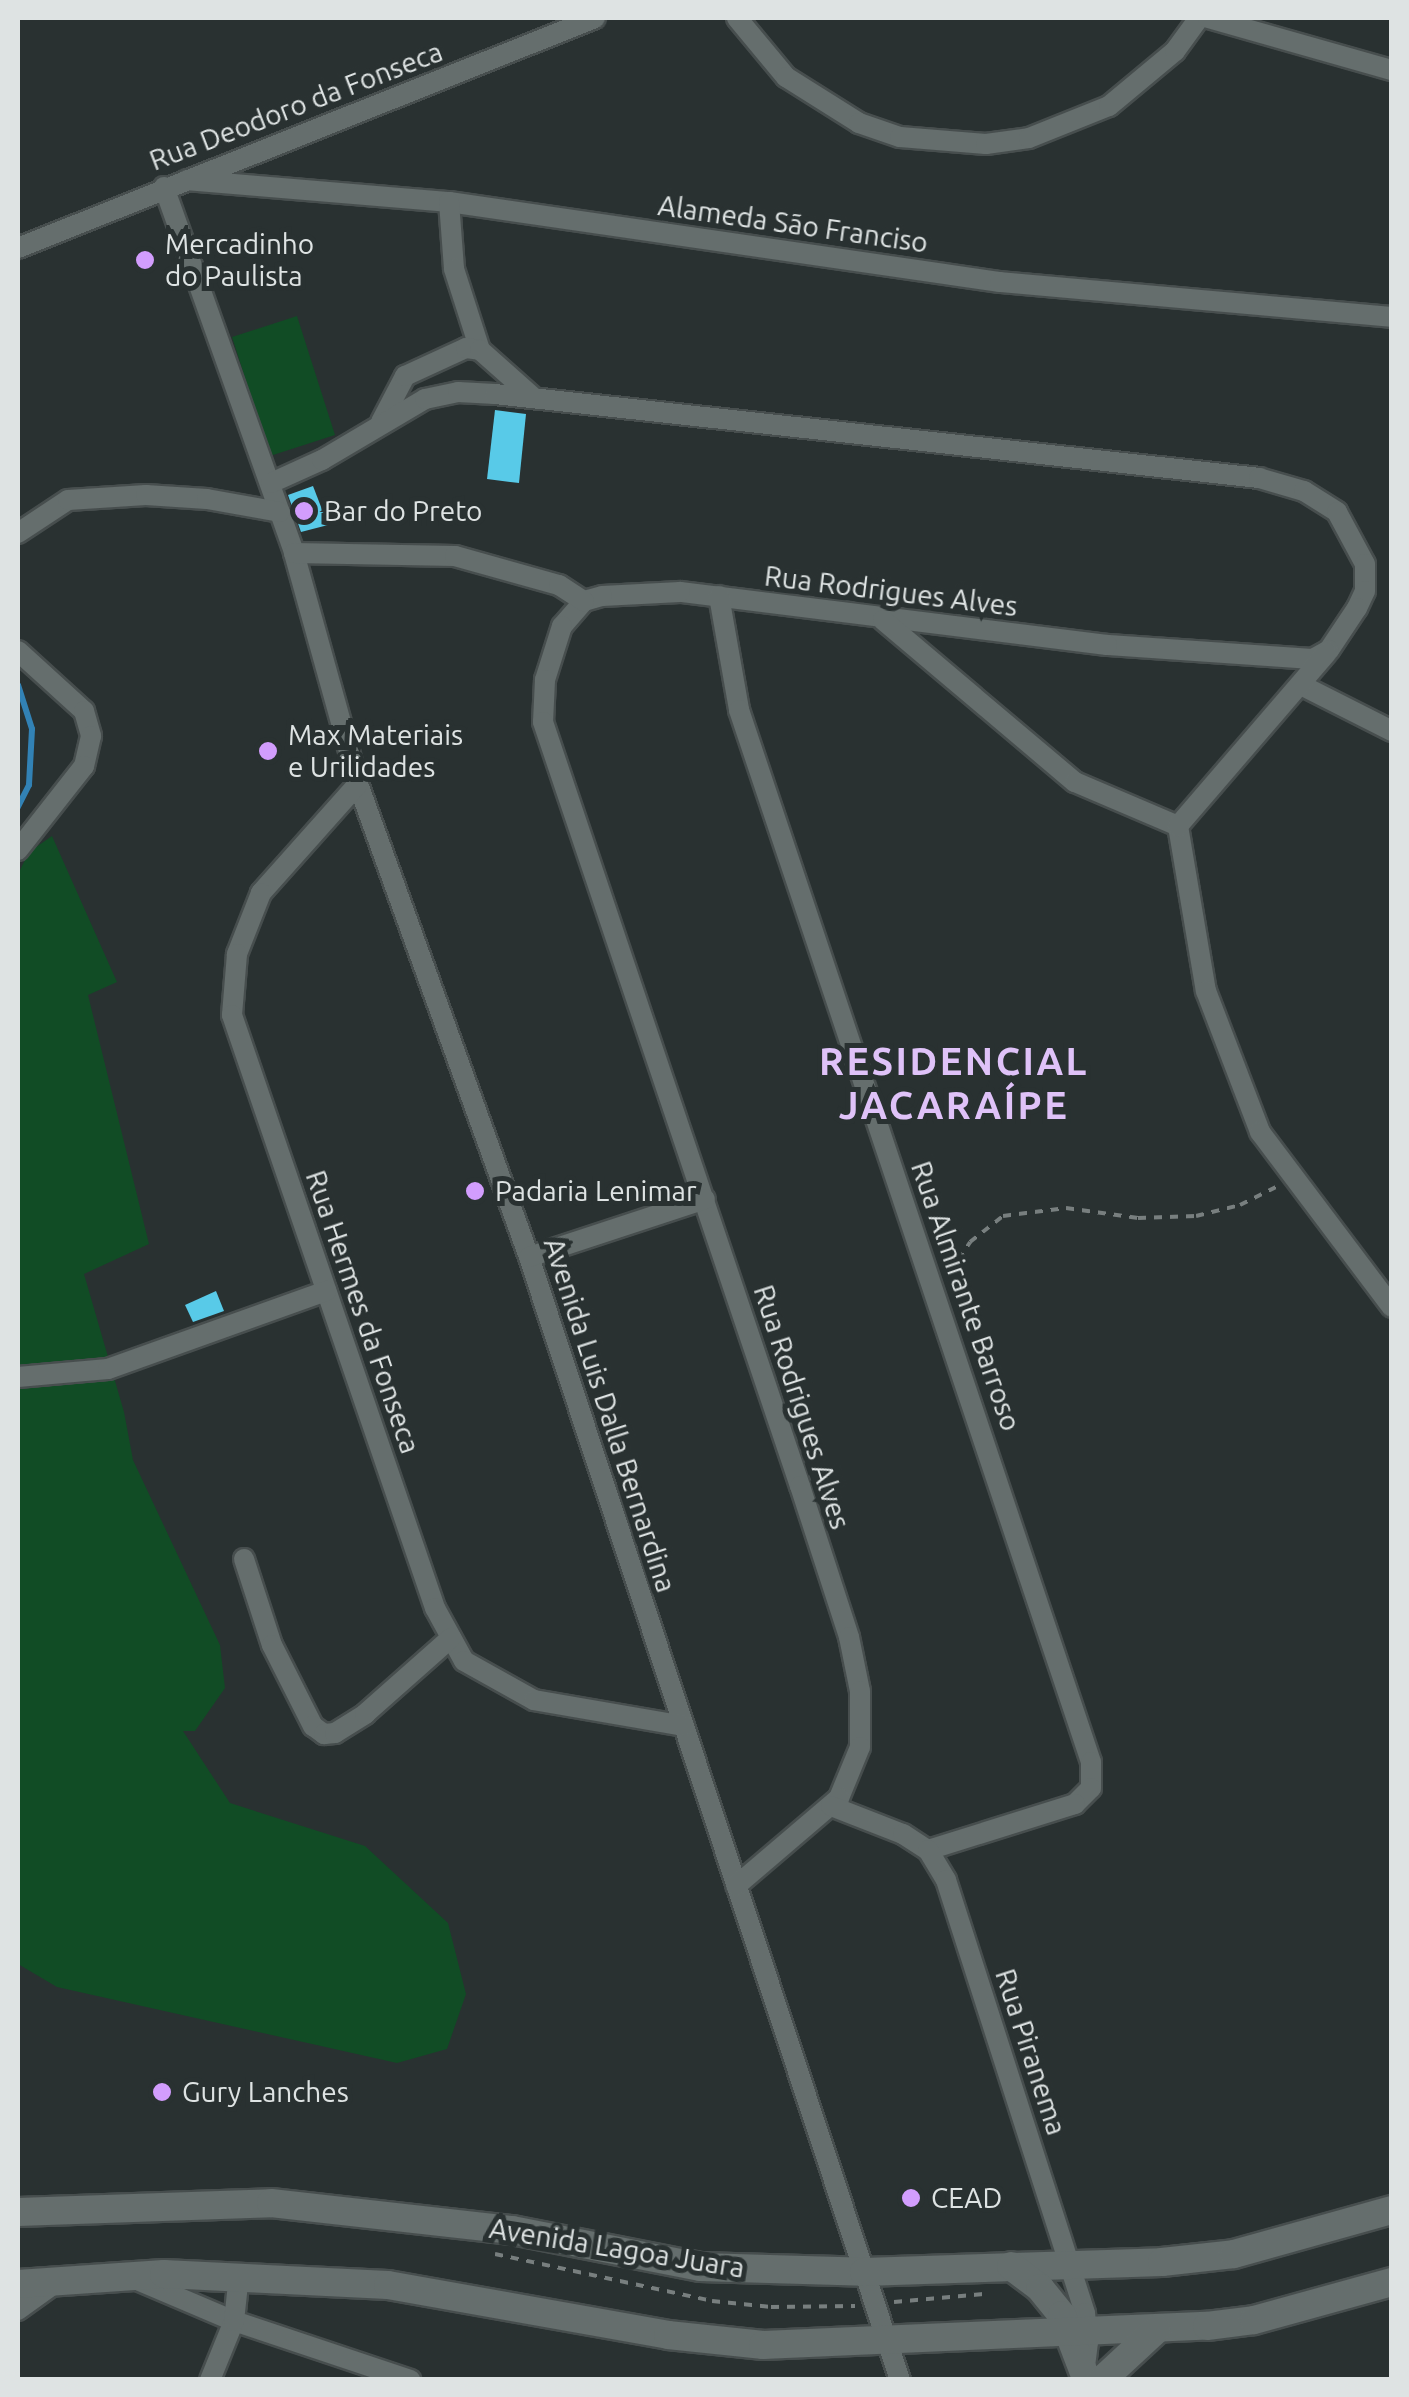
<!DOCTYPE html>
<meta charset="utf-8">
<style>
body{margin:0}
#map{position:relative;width:1409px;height:2397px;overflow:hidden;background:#293131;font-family:Ubuntu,sans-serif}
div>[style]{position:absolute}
.green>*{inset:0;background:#114c25}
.stream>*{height:6px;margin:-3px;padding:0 3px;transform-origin:3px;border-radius:3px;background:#3282b5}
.building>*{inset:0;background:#58cae8}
.path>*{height:4px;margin-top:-2px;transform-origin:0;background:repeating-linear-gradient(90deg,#787f7f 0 8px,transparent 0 16px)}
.roads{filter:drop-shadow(2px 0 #474e4e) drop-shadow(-2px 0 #474e4e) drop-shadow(0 2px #474e4e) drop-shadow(0 -2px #474e4e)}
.minor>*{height:20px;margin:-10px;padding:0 10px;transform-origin:10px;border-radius:10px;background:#656e6d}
.secondary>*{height:28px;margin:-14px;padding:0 14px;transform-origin:14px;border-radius:14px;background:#656e6d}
.dots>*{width:28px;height:28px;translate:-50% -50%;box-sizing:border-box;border:5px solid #293131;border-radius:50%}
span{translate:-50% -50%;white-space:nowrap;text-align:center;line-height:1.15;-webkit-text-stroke:10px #293131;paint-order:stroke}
.street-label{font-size:28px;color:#dee3e3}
.poi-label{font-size:28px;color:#dee3e3}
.left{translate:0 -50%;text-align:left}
.district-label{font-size:38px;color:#dfc2f8;font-weight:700;letter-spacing:2.5px}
.frame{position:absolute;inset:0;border:20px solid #dee3e3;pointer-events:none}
</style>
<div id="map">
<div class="green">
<div style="clip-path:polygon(297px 316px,335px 435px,270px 456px,232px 337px)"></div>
<div style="clip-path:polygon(52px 836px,117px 982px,88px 995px,149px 1244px,84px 1274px,124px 1412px,133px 1460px,220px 1645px,225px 1688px,195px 1731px,183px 1731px,230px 1803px,365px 1846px,448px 1923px,466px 1994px,447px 2049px,397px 2063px,57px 1987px,18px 1964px,18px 874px,29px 852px)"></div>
</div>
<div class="stream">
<div style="left:18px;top:685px;width:46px;rotate:72.3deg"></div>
<div style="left:32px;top:729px;width:56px;rotate:93.1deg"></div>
<div style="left:29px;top:785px;width:25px;rotate:117deg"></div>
</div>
<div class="building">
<div style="clip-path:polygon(495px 410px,526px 414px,519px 483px,487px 479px)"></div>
<div style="clip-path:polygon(313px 486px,328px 525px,301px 532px,288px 495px)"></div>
<div style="clip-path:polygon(216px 1291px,224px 1311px,193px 1322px,185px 1305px)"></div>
</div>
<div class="path">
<div style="left:950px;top:1273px;width:37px;rotate:-57deg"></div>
<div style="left:970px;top:1242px;width:42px;rotate:-38.2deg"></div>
<div style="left:1003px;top:1216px;width:64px;rotate:-7.2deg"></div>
<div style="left:1066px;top:1208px;width:73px;rotate:7.9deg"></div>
<div style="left:1138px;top:1218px;width:58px;rotate:-2deg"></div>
<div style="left:1196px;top:1216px;width:45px;rotate:-14deg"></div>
<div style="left:1240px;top:1205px;width:42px;rotate:-26.6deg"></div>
<div style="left:495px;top:2254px;width:222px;rotate:12.2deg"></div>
<div style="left:712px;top:2301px;width:59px;rotate:5.8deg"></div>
<div style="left:771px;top:2307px;width:84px;rotate:-0.7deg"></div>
<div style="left:894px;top:2302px;width:90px;rotate:-5.1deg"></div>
</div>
<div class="roads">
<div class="minor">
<div style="left:737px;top:18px;width:77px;rotate:50.3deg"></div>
<div style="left:786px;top:77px;width:86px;rotate:32.2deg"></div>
<div style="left:859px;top:123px;width:43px;rotate:18.9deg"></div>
<div style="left:900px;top:137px;width:86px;rotate:4.7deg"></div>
<div style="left:986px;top:144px;width:43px;rotate:-7.9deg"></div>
<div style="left:1029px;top:138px;width:86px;rotate:-21.8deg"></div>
<div style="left:1109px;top:106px;width:86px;rotate:-39.8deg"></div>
<div style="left:1175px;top:51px;width:41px;rotate:-54deg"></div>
<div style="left:1208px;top:18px;width:191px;rotate:15.8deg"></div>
<div style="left:187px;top:180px;width:263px;rotate:4.8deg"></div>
<div style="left:449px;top:202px;width:557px;rotate:8.26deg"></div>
<div style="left:1000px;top:282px;width:394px;rotate:5.1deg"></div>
<div style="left:164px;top:187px;width:388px;rotate:70.4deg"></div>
<div style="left:294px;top:553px;width:240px;rotate:74.5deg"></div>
<div style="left:358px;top:784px;width:503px;rotate:70.12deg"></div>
<div style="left:529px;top:1257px;width:1183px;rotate:71.72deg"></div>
<div style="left:449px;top:202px;width:67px;rotate:85.7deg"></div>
<div style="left:454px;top:269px;width:85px;rotate:72.2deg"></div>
<div style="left:18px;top:248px;width:621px;rotate:-21.73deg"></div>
<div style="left:381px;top:422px;width:52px;rotate:-62.4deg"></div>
<div style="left:405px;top:376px;width:67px;rotate:-24.7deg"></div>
<div style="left:466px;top:348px;width:14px;rotate:8deg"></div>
<div style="left:480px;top:350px;width:71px;rotate:41.6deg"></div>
<div style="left:271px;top:483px;width:56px;rotate:-24.3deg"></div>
<div style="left:322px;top:460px;width:120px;rotate:-30.6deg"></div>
<div style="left:425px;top:399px;width:34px;rotate:-12deg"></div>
<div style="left:458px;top:392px;width:37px;rotate:3deg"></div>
<div style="left:495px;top:394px;width:769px;rotate:6.27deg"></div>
<div style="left:1259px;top:478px;width:47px;rotate:16.1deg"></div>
<div style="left:1304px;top:491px;width:39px;rotate:32deg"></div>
<div style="left:1337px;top:512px;width:59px;rotate:61.7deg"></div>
<div style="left:1365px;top:564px;width:27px;rotate:90deg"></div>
<div style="left:1365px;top:591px;width:19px;rotate:115deg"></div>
<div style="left:1357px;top:608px;width:50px;rotate:123.7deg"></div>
<div style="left:1329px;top:650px;width:18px;rotate:151deg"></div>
<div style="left:1313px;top:659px;width:206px;rotate:-176.1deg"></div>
<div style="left:1107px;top:645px;width:430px;rotate:-172.9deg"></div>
<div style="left:680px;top:592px;width:78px;rotate:177.1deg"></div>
<div style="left:602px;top:596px;width:19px;rotate:164deg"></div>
<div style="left:584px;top:601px;width:33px;rotate:131deg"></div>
<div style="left:562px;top:626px;width:57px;rotate:107.5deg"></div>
<div style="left:545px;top:680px;width:42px;rotate:92.7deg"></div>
<div style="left:543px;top:722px;width:806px;rotate:71.41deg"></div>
<div style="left:800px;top:1486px;width:159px;rotate:72deg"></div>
<div style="left:849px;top:1637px;width:55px;rotate:78.5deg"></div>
<div style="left:860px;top:1691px;width:56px;rotate:90deg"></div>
<div style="left:860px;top:1747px;width:55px;rotate:112.4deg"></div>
<div style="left:839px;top:1798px;width:135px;rotate:139.5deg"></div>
<div style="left:18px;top:533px;width:60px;rotate:-33.4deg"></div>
<div style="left:68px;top:500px;width:78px;rotate:-3.7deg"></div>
<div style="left:146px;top:495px;width:61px;rotate:3.8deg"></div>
<div style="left:207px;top:499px;width:74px;rotate:10.1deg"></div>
<div style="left:294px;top:553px;width:161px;rotate:1.1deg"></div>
<div style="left:455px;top:556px;width:108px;rotate:15.6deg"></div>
<div style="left:559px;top:585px;width:30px;rotate:33deg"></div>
<div style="left:719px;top:596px;width:116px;rotate:80deg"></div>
<div style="left:739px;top:710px;width:1109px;rotate:71.5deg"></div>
<div style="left:1091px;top:1762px;width:26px;rotate:90deg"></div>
<div style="left:1091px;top:1788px;width:23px;rotate:135deg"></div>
<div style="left:1075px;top:1804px;width:154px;rotate:162.6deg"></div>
<div style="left:883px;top:620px;width:251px;rotate:40.2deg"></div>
<div style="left:1075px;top:782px;width:112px;rotate:23.1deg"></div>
<div style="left:18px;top:651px;width:89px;rotate:42.3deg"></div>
<div style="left:84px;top:711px;width:26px;rotate:74deg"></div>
<div style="left:91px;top:736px;width:31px;rotate:103deg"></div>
<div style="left:84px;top:766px;width:107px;rotate:128.2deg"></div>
<div style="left:1301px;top:685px;width:102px;rotate:26.8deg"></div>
<div style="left:358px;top:784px;width:146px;rotate:131.7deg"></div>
<div style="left:261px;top:893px;width:66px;rotate:111.5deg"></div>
<div style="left:237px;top:954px;width:61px;rotate:94.7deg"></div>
<div style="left:232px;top:1015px;width:627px;rotate:71.1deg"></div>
<div style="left:435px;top:1608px;width:60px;rotate:61.3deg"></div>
<div style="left:464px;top:1661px;width:80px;rotate:29.1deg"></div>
<div style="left:534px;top:1700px;width:152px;rotate:9.8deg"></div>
<div style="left:1178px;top:826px;width:167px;rotate:80.4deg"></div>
<div style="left:1206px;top:991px;width:151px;rotate:69deg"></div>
<div style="left:1260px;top:1132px;width:219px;rotate:53deg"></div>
<div style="left:1178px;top:826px;width:228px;rotate:-49.3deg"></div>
<div style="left:529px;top:1257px;width:185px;rotate:-18.2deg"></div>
<div style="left:18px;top:1377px;width:90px;rotate:-5.1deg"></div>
<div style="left:108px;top:1369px;width:232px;rotate:-19.7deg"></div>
<div style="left:244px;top:1559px;width:90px;rotate:72deg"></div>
<div style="left:272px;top:1645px;width:91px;rotate:63.2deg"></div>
<div style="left:313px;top:1726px;width:14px;rotate:36deg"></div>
<div style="left:324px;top:1734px;width:11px;rotate:-5deg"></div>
<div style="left:335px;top:1733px;width:36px;rotate:-32deg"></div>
<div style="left:365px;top:1714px;width:115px;rotate:-41.5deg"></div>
<div style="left:831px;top:1806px;width:77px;rotate:21.3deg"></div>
<div style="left:903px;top:1834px;width:30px;rotate:33deg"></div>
<div style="left:928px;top:1850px;width:35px;rotate:59deg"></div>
<div style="left:946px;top:1880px;width:455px;rotate:72.2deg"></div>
<div style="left:1085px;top:2313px;width:29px;rotate:84deg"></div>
<div style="left:1088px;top:2342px;width:31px;rotate:97deg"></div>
<div style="left:135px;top:2279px;width:108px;rotate:23deg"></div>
<div style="left:234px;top:2321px;width:186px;rotate:18.5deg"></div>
<div style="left:18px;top:2310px;width:48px;rotate:-35.7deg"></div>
<div style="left:210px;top:2380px;width:64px;rotate:-67.9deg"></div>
<div style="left:234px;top:2321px;width:46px;rotate:-83.8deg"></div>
</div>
<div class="secondary">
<div style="left:18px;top:2212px;width:253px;rotate:-2deg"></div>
<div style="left:271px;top:2203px;width:243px;rotate:6.4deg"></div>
<div style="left:512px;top:2230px;width:192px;rotate:11.1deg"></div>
<div style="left:700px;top:2267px;width:164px;rotate:1.7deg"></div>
<div style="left:864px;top:2272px;width:298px;rotate:-1.9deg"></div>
<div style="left:1162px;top:2262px;width:72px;rotate:-6.3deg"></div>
<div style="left:1234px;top:2254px;width:164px;rotate:-15.6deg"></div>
<div style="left:1011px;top:2266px;width:36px;rotate:37deg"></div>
<div style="left:1040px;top:2288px;width:35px;rotate:51deg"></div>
<div style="left:1062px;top:2315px;width:62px;rotate:69.2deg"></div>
<div style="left:18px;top:2284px;width:146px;rotate:-3.9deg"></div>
<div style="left:164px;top:2274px;width:224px;rotate:2.8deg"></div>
<div style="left:388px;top:2285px;width:284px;rotate:10.1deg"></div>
<div style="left:668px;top:2335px;width:96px;rotate:6deg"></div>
<div style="left:763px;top:2345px;width:444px;rotate:-2.5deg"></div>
<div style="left:1207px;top:2326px;width:47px;rotate:-7.3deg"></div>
<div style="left:1254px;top:2320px;width:143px;rotate:-15.4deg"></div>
<div style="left:1102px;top:2380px;width:74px;rotate:-42.8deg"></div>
</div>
</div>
<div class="dots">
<div style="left:145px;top:260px;background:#d29dfd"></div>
<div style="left:304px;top:511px;background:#d29dfd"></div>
<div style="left:268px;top:751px;background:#d29dfd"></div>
<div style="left:475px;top:1191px;background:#d29dfd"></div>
<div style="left:162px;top:2092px;background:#d29dfd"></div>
<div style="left:911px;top:2198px;background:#d29dfd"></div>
</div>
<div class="street-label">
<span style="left:296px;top:106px;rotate:-21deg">Rua Deodoro da Fonseca</span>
<span style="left:793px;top:224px;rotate:8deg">Alameda São Franciso</span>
<span style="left:891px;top:591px;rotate:7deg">Rua Rodrigues Alves</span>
<span style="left:966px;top:1296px;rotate:71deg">Rua Almirante Barroso</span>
<span style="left:363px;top:1312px;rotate:71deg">Rua Hermes da Fonseca</span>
<span style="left:802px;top:1407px;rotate:72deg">Rua Rodrigues Alves</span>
<span style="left:610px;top:1415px;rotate:72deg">Avenida Luis Dalla Bernardina</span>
<span style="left:1031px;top:2052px;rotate:72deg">Rua Piranema</span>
<span style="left:617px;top:2248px;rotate:9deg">Avenida Lagoa Juara</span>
</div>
<div class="poi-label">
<span class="left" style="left:165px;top:260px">Mercadinho<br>do Paulista</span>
<span class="left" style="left:324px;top:511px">Bar do Preto</span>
<span class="left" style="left:288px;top:751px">Max Materiais<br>e Urilidades</span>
<span class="left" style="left:495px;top:1191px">Padaria Lenimar</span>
<span class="left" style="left:182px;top:2092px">Gury Lanches</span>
<span class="left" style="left:931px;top:2198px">CEAD</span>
</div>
<div class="district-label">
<span style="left:954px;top:1084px">RESIDENCIAL<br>JACARAÍPE</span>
</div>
<div class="frame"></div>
</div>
